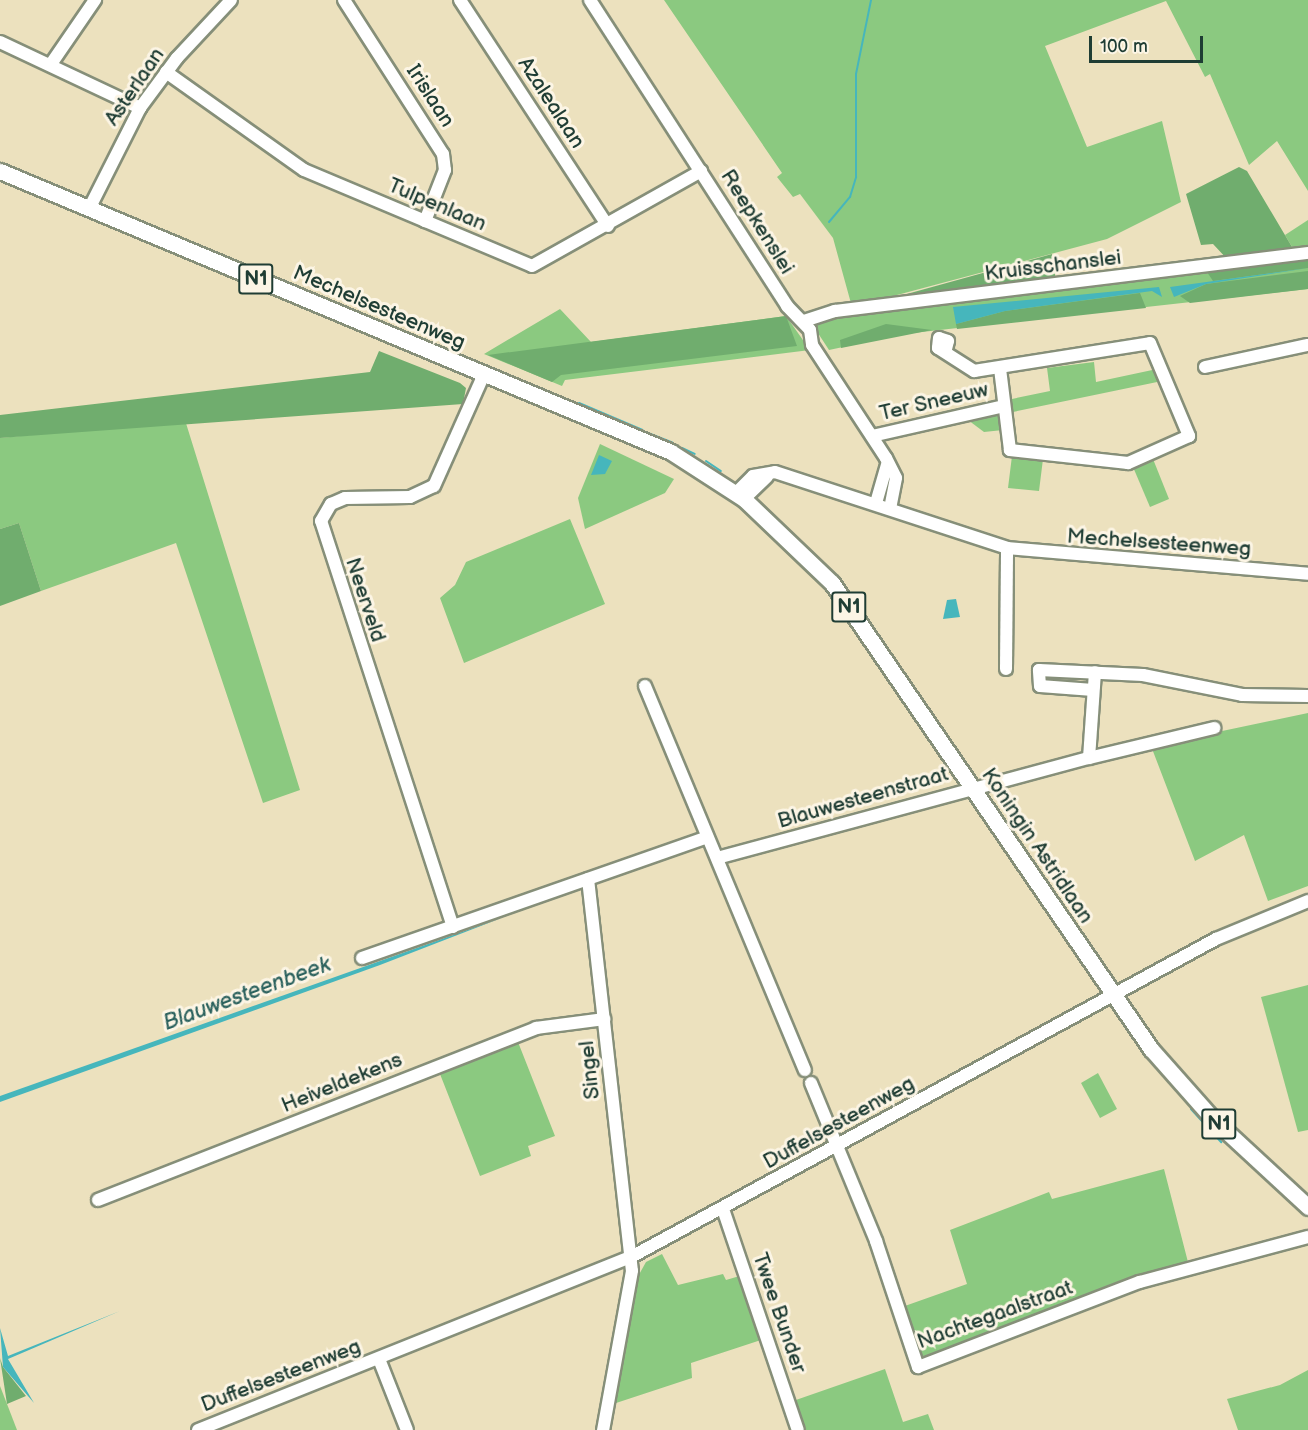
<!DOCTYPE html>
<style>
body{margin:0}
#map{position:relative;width:1308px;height:1430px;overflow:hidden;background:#ece1be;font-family:"Balsamiq Sans",sans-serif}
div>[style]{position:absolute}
.green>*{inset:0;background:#8bc980}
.forest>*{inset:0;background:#70ad6e}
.water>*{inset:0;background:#46b6bc}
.stream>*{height:2px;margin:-1px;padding:0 1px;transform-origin:1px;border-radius:1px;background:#46b6bc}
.roads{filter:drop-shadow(2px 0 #868f79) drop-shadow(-2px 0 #868f79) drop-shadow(0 2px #868f79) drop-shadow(0 -2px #868f79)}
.minor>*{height:12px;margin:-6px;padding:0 6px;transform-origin:6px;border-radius:6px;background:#fff}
.major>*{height:15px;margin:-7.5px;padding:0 7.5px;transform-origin:7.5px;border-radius:7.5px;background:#fff}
span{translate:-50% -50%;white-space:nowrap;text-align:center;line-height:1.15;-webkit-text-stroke:6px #fcf5e5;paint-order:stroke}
.shield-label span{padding:2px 4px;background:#fcf5e5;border:2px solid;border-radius:4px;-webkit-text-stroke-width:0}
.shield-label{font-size:20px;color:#1f3d34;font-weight:700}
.street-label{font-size:21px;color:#1f3d34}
.water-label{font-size:22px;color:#2b615d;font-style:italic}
.scale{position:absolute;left:1089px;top:36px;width:114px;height:27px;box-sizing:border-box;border:3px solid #1f3d34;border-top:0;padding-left:8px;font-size:18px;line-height:21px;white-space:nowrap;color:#1f3d34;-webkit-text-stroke:4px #fcf5e5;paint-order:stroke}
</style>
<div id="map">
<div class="green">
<div style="clip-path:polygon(664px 0,1308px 0,1308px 191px,1277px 141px,1249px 165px,1210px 74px,1205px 77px,1166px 1px,1045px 46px,1087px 147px,1162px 121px,1181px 202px,1107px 239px,852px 307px,833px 238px,800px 194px,793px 197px,777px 177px,782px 173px)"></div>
<div style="clip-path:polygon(1308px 220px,1308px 250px,1295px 252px,1285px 235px)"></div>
<div style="clip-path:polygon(1308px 253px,1308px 289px,904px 334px,829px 350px,814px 327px,823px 322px,819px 314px)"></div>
<div style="clip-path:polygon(560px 309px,591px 342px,786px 316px,810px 350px,565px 380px,562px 386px,484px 354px)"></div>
<div style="clip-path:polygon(1094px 362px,1096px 382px,1157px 369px,1162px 381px,1008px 413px,1007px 400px,1050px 391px,1047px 368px)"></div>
<div style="clip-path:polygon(1000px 414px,1003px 430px,984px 432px,968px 420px)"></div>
<div style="clip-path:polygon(185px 420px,300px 790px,263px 803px,176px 543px,41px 591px,19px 523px,0 529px,0 438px)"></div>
<div style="clip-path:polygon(600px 444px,674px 479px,665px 493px,585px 529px,578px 498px)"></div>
<div style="clip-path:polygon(1012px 456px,1043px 459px,1039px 491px,1008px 488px)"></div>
<div style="clip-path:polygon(1153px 459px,1169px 499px,1150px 507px,1133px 467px)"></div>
<div style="clip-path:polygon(570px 519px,605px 604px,464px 663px,440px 598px,455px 585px,466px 562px)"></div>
<div style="clip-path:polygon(1308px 713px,1308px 886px,1268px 901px,1244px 835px,1195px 861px,1151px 746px)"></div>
<div style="clip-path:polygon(1308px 985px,1308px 1130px,1298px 1132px,1261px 997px)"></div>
<div style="clip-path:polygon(518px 1042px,555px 1136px,528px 1146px,531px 1156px,480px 1176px,440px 1074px)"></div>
<div style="clip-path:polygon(1098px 1073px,1117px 1109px,1100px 1118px,1081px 1083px)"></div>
<div style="clip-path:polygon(1164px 1169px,1189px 1266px,921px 1361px,902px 1307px,967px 1284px,950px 1230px,1049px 1192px,1052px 1199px)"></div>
<div style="clip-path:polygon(662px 1254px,678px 1285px,723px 1274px,726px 1280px,743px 1275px,764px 1339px,691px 1363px,692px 1378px,610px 1405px,636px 1280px,646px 1262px)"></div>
<div style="clip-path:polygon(885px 1369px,903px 1422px,928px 1414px,934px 1430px,802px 1430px,793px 1401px)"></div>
<div style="clip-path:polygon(1308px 1370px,1308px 1430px,1238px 1430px,1227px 1399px,1280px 1385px)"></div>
<div style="clip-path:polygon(0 1386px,7px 1404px,17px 1430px,0 1430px)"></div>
</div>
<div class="forest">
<div style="clip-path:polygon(1239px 167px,1247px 171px,1295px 252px,1229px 261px,1213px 244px,1201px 245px,1186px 194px)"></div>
<div style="clip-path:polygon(1052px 254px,1056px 281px,867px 305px)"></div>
<div style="clip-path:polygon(1308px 254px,1308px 268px,1213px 281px,1207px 272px)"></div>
<div style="clip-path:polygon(1308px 271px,1308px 289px,1190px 303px,1180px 296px,1206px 284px)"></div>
<div style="clip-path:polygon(1140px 293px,1146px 308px,957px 329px,956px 324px,1005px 311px)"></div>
<div style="clip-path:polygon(786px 316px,797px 346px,561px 375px,552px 382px,488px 355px)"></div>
<div style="clip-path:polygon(886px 324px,932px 330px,841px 348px,840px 340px)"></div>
<div style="clip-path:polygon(379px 351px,460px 383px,466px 388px,463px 404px,0 438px,0 415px,370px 372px)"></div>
<div style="clip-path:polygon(19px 523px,41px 591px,0 606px,0 529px)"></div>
<div style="clip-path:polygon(0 1358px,3px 1367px,26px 1396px,7px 1404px)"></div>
</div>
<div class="water">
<div style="clip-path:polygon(1308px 268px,1206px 284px,1174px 297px,1170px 287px)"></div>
<div style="clip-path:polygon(1159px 287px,1162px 297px,1152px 291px,1005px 311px,956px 324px,953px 307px)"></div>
<div style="clip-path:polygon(599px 455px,612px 461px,605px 474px,591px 475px)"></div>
<div style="clip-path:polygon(956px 599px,960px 617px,943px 619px,947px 600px)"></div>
<div style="clip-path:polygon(504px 917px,380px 965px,0 1102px,0 1096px)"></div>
<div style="clip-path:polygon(120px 1311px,8px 1359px,34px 1403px,3px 1367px,0 1328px,8px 1356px)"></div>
</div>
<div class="stream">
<div style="left:829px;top:222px;width:33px;rotate:-50deg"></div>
<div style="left:850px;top:197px;width:21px;rotate:-73deg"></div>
<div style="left:856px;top:177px;width:103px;rotate:-90deg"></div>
<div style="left:856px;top:74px;width:76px;rotate:-78.5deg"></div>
<div style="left:579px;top:403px;width:69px;rotate:22.9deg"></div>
<div style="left:648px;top:433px;width:26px;rotate:21deg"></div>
<div style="left:682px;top:448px;width:14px;rotate:25deg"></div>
<div style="left:706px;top:461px;width:18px;rotate:34deg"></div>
<div style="left:1191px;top:1109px;width:45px;rotate:47.7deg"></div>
</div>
<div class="roads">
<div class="minor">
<div style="left:344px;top:0;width:183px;rotate:57.3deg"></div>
<div style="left:443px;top:154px;width:16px;rotate:83deg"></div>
<div style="left:445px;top:170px;width:55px;rotate:111.4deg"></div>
<div style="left:460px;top:0;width:270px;rotate:56.8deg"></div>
<div style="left:590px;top:0;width:364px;rotate:57.2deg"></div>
<div style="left:787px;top:306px;width:33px;rotate:46deg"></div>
<div style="left:810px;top:330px;width:15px;rotate:82deg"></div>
<div style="left:812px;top:345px;width:135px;rotate:56.8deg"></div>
<div style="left:886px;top:458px;width:22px;rotate:63deg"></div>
<div style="left:896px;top:478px;width:31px;rotate:101deg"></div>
<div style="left:0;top:42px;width:155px;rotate:25.2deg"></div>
<div style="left:51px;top:64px;width:78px;rotate:-55.5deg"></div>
<div style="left:166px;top:72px;width:169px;rotate:35.4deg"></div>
<div style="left:304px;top:170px;width:247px;rotate:22.8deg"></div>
<div style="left:532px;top:266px;width:194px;rotate:-29.3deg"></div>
<div style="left:89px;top:209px;width:113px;rotate:-63.2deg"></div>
<div style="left:140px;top:108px;width:62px;rotate:-53.5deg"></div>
<div style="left:177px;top:58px;width:79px;rotate:-47deg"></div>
<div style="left:804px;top:321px;width:33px;rotate:-18deg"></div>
<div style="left:835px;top:311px;width:477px;rotate:-7deg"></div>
<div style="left:946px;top:349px;width:8px;rotate:-76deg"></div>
<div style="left:948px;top:341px;width:9px;rotate:-162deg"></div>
<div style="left:939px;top:338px;width:10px;rotate:96deg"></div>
<div style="left:938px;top:348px;width:43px;rotate:32.6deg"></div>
<div style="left:974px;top:371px;width:178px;rotate:-9deg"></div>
<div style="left:1150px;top:343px;width:101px;rotate:67.2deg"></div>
<div style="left:1189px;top:436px;width:67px;rotate:156.1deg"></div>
<div style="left:1128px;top:463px;width:119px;rotate:-173.7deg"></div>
<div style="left:1010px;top:450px;width:83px;rotate:-97deg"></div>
<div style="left:1205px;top:367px;width:105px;rotate:-12.1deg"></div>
<div style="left:872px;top:436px;width:135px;rotate:-12.8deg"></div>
<div style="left:736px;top:493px;width:24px;rotate:-45deg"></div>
<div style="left:753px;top:476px;width:22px;rotate:-10deg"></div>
<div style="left:775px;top:472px;width:244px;rotate:18.1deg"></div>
<div style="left:1007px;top:548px;width:302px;rotate:4.9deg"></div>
<div style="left:744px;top:499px;width:32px;rotate:-44deg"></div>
<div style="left:876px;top:503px;width:40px;rotate:-74deg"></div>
<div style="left:1006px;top:669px;width:121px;rotate:-89.5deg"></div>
<div style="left:645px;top:686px;width:416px;rotate:67.4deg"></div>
<div style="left:1093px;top:690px;width:53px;rotate:-175.7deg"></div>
<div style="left:1040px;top:686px;width:16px;rotate:-94deg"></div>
<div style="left:1039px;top:670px;width:104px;rotate:2.8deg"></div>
<div style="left:1143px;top:675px;width:101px;rotate:11.4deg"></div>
<div style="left:1242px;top:695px;width:66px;rotate:0.9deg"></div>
<div style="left:1089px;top:758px;width:129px;rotate:-13.5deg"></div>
<div style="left:721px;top:857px;width:381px;rotate:-15.1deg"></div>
<div style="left:1089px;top:758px;width:86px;rotate:-86deg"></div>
<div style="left:588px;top:879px;width:394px;rotate:83.6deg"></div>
<div style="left:632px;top:1271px;width:162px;rotate:100.3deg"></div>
<div style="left:453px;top:927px;width:427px;rotate:-108deg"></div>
<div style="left:321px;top:521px;width:20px;rotate:-60deg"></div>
<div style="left:331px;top:504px;width:15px;rotate:-23deg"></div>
<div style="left:345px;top:498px;width:65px;rotate:-0.9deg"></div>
<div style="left:410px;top:497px;width:26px;rotate:-25deg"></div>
<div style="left:434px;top:486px;width:123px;rotate:-65.9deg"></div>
<div style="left:362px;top:958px;width:363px;rotate:-19.3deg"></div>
<div style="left:811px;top:1083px;width:171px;rotate:67.6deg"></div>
<div style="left:876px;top:1241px;width:133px;rotate:71.6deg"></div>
<div style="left:918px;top:1367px;width:238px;rotate:-21deg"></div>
<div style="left:1140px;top:1282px;width:174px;rotate:-15deg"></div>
<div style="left:98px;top:1200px;width:471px;rotate:-21.4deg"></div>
<div style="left:536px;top:1028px;width:69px;rotate:-7.5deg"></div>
<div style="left:723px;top:1209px;width:233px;rotate:71.3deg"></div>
<div style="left:379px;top:1359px;width:76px;rotate:68.5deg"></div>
<div style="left:198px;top:1430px;width:466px;rotate:-21.8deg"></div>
<div style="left:631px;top:1257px;width:666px;rotate:-28.53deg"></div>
<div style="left:1216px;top:939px;width:100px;rotate:-22.4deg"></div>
</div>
<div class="major">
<div style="left:0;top:171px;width:727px;rotate:22.72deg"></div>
<div style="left:671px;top:452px;width:87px;rotate:32.8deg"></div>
<div style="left:744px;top:499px;width:122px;rotate:43.7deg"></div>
<div style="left:832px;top:583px;width:565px;rotate:55.61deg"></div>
<div style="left:1151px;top:1049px;width:92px;rotate:48.5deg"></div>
<div style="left:1212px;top:1118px;width:131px;rotate:42.8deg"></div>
</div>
</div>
<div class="shield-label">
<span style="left:256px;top:279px">N1</span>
<span style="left:849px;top:607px">N1</span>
<span style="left:1219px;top:1124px">N1</span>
</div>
<div class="street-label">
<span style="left:135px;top:87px;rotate:-56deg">Asterlaan</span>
<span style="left:430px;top:96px;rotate:57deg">Irislaan</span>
<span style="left:551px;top:103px;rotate:57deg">Azalealaan</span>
<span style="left:437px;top:205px;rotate:23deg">Tulpenlaan</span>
<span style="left:757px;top:222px;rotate:58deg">Reepkenslei</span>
<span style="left:1053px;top:266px;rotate:-7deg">Kruisschanslei</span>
<span style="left:379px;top:308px;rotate:23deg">Mechelsesteenweg</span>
<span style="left:934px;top:402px;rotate:-13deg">Ter Sneeuw</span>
<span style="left:1159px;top:543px;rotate:4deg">Mechelsesteenweg</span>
<span style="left:365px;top:600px;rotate:72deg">Neerveld</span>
<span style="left:863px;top:798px;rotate:-16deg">Blauwesteenstraat</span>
<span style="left:1037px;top:846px;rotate:56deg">Koningin Astridlaan</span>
<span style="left:590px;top:1070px;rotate:-96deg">Singel</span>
<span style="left:342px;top:1083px;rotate:-22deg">Heiveldekens</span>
<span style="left:839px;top:1123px;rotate:-29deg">Duffelsesteenweg</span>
<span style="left:779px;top:1313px;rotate:71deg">Twee Bunder</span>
<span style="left:995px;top:1315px;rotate:-20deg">Nachtegaalstraat</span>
<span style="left:281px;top:1376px;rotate:-21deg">Duffelsesteenweg</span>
</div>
<div class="water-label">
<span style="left:247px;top:994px;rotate:-20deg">Blauwesteenbeek</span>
</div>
<div class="scale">100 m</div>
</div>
